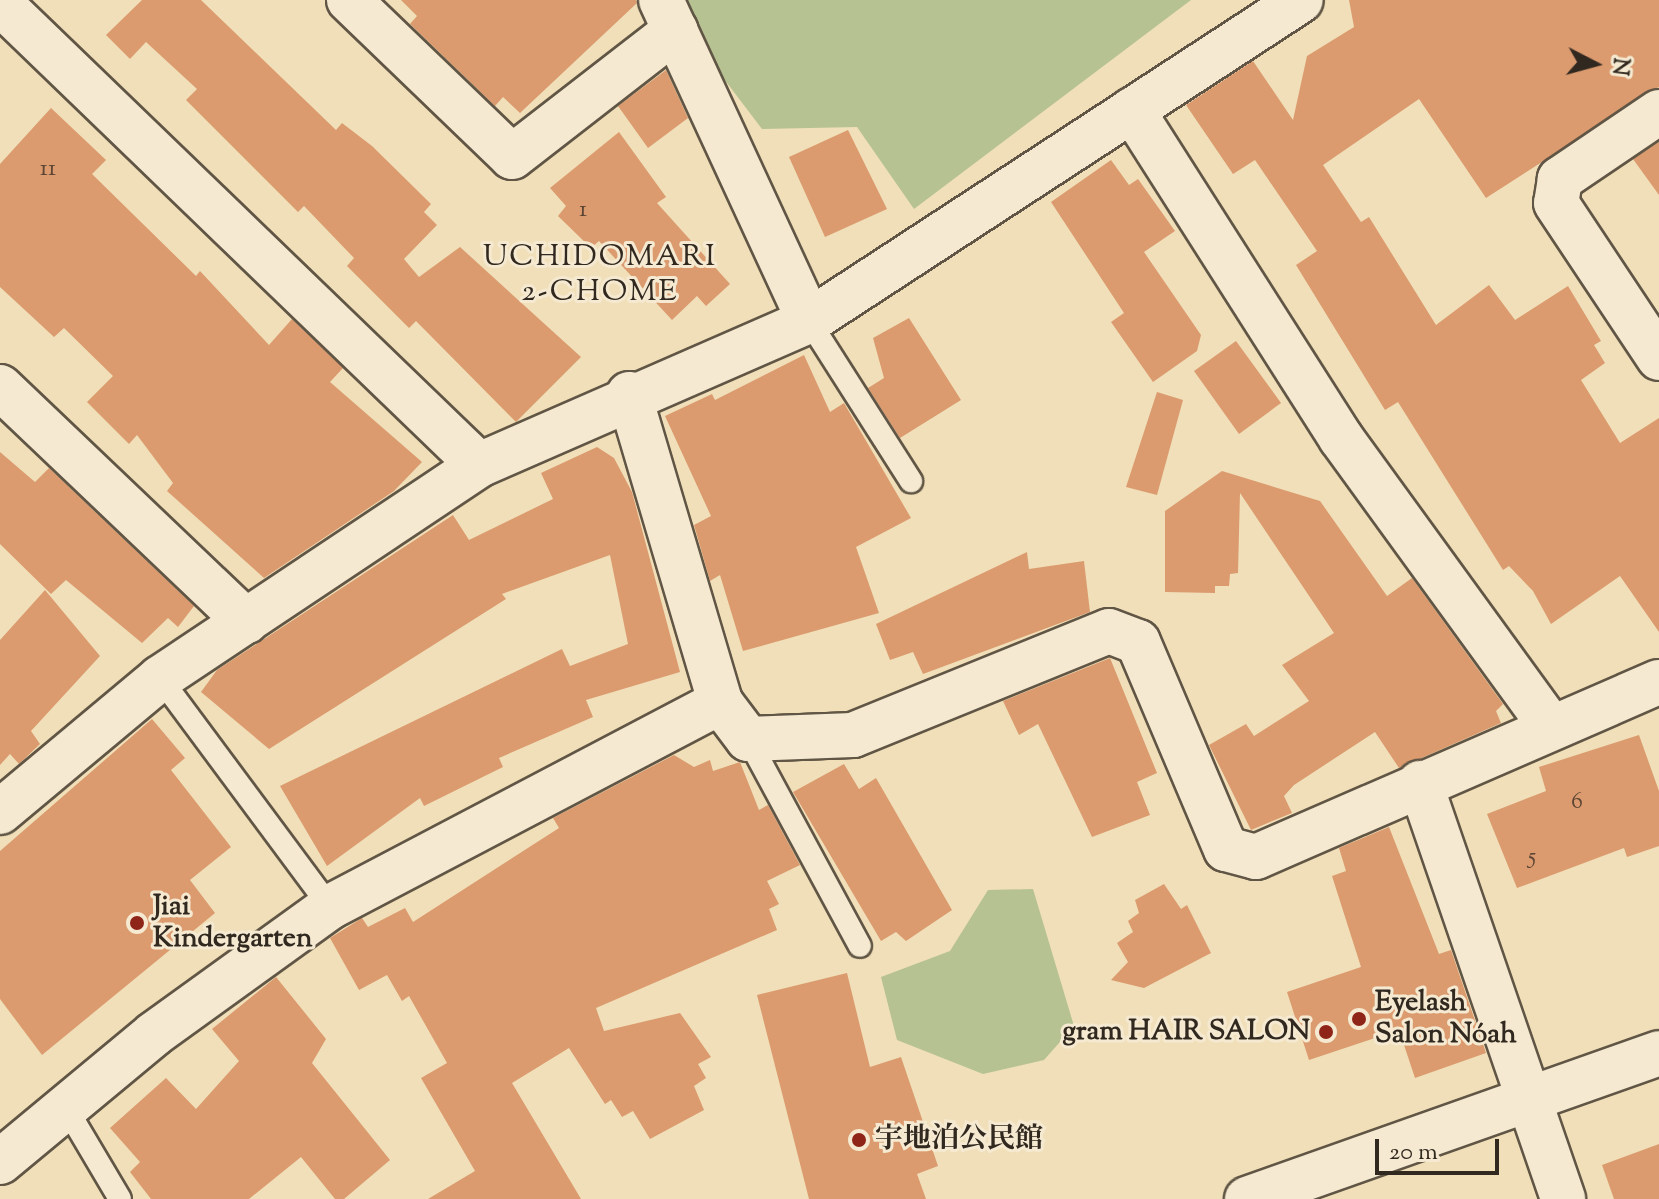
<!DOCTYPE html>
<meta charset="utf-8">
<style>
body{margin:0}
#map{position:relative;width:1659px;height:1199px;overflow:hidden;background:#f0dfb8;font-family:"Sorts Mill Goudy","Noto Serif JP",serif}
div>[style]{position:absolute}
.green>*{inset:0;background:#b6c292}
.building>*{inset:0;background:#db9b6f}
.roads{filter:drop-shadow(2px 0 #615645) drop-shadow(-2px 0 #615645) drop-shadow(0 2px #615645) drop-shadow(0 -2px #615645)}
.service>*{height:22px;margin:-11px;padding:0 11px;transform-origin:11px;border-radius:11px;background:#f5ead1}
.minor>*{height:44px;margin:-22px;padding:0 22px;transform-origin:22px;border-radius:22px;background:#f5ead1}
.tertiary>*{height:44px;margin:-22px;padding:0 22px;transform-origin:22px;border-radius:22px;background:#f5ead1}
.dots>*{width:22px;height:22px;translate:-50% -50%;box-sizing:border-box;border:4px solid #f5ead1;border-radius:50%}
span{translate:-50% -50%;white-space:nowrap;text-align:center;line-height:1.15;-webkit-text-stroke:6px #f5ead1;paint-order:stroke}
.number-label{font-size:24px;color:#5c4533}
.number-label span{-webkit-text-stroke-width:0}
.poi-label{font-size:28px;color:#31281f;font-weight:700}
.left{translate:0 -50%;text-align:left}
.right{translate:-100% -50%;text-align:right}
.neighbourhood-label{font-size:30px;color:#31281f;letter-spacing:2px}
.north{position:absolute;left:1555px;top:24px;width:80px;height:80px;-webkit-text-stroke:6px #f5ead1;paint-order:stroke;rotate:96deg;font-size:22px;font-weight:700;line-height:32px;text-align:center;color:#31281f}
.north::after{content:'';display:block;margin:auto;width:28px;height:36px;background:#31281f;clip-path:polygon(50% 0,100% 100%,50% 72%,0 100%)}
.scale{position:absolute;left:1375px;top:1139px;width:124px;height:36px;box-sizing:border-box;border:4px solid #31281f;border-top:0;padding-left:10px;font-size:24px;line-height:28px;white-space:nowrap;color:#31281f;-webkit-text-stroke:6px #f5ead1;paint-order:stroke}
</style>
<div id="map">
<div class="green">
<div style="clip-path:polygon(664px 0,1191px 0,914px 209px,857px 127px,762px 129px)"></div>
<div style="clip-path:polygon(1033px 889px,1074px 1026px,1044px 1060px,983px 1074px,897px 1040px,881px 977px,950px 951px,988px 890px)"></div>
</div>
<div class="building">
<div style="clip-path:polygon(142px 0,201px 0,336px 130px,342px 123px,372px 146px,431px 204px,424px 212px,437px 225px,404px 259px,419px 277px,460px 247px,581px 357px,516px 422px,416px 321px,409px 328px,347px 266px,354px 258px,304px 206px,298px 212px,186px 100px,197px 89px,146px 42px,130px 59px,106px 35px)"></div>
<div style="clip-path:polygon(401px 0,636px 0,637px 3px,520px 113px,503px 97px,495px 106px,410px 24px,417px 16px)"></div>
<div style="clip-path:polygon(1349px 0,1659px 0,1659px 87px,1486px 198px,1419px 99px,1323px 165px,1361px 222px,1369px 217px,1436px 325px,1489px 285px,1515px 320px,1568px 286px,1601px 341px,1594px 345px,1605px 363px,1581px 380px,1620px 443px,1659px 418px,1659px 632px,1620px 576px,1551px 624px,1533px 591px,1509px 566px,1503px 570px,1398px 402px,1385px 410px,1296px 265px,1317px 251px,1255px 160px,1233px 174px,1186px 105px,1253px 61px,1293px 120px,1307px 56px,1354px 27px)"></div>
<div style="clip-path:polygon(666px 70px,688px 118px,648px 148px,618px 106px)"></div>
<div style="clip-path:polygon(51px 108px,106px 160px,92px 174px,196px 276px,200px 271px,269px 345px,292px 319px,343px 368px,330px 382px,422px 462px,394px 491px,264px 578px,167px 491px,173px 483px,137px 435px,129px 444px,87px 402px,113px 376px,64px 328px,54px 337px,0 287px,0 164px)"></div>
<div style="clip-path:polygon(848px 130px,887px 209px,825px 237px,789px 157px)"></div>
<div style="clip-path:polygon(619px 132px,666px 197px,657px 203px,730px 284px,706px 306px,697px 296px,672px 320px,599px 241px,591px 248px,558px 216px,566px 206px,550px 188px)"></div>
<div style="clip-path:polygon(1659px 142px,1659px 195px,1633px 159px)"></div>
<div style="clip-path:polygon(1111px 160px,1129px 185px,1138px 179px,1175px 231px,1144px 252px,1201px 335px,1197px 351px,1153px 382px,1111px 322px,1124px 313px,1051px 202px)"></div>
<div style="clip-path:polygon(909px 318px,961px 400px,900px 438px,868px 388px,884px 378px,873px 338px)"></div>
<div style="clip-path:polygon(1236px 341px,1281px 403px,1239px 434px,1194px 371px)"></div>
<div style="clip-path:polygon(804px 355px,830px 412px,844px 403px,911px 518px,856px 547px,879px 613px,743px 651px,720px 575px,710px 581px,694px 525px,711px 516px,665px 416px,712px 394px,715px 400px)"></div>
<div style="clip-path:polygon(1157px 392px,1183px 400px,1157px 495px,1126px 487px)"></div>
<div style="clip-path:polygon(597px 447px,614px 458px,632px 492px,680px 672px,586px 700px,593px 717px,499px 758px,503px 767px,424px 806px,420px 798px,327px 866px,280px 786px,562px 649px,570px 666px,628px 644px,610px 555px,502px 594px,506px 599px,269px 749px,201px 692px,217px 670px,453px 515px,469px 540px,553px 499px,541px 473px)"></div>
<div style="clip-path:polygon(0 452px,35px 482px,49px 468px,194px 606px,178px 627px,168px 618px,142px 643px,66px 580px,51px 594px,0 544px)"></div>
<div style="clip-path:polygon(1222px 471px,1320px 501px,1387px 596px,1412px 578px,1503px 704px,1496px 711px,1501px 723px,1399px 768px,1375px 732px,1294px 785px,1284px 796px,1292px 813px,1251px 830px,1209px 745px,1246px 724px,1254px 736px,1309px 701px,1282px 665px,1334px 633px,1240px 493px,1238px 573px,1230px 574px,1229px 586px,1215px 586px,1215px 593px,1165px 592px,1165px 511px)"></div>
<div style="clip-path:polygon(1027px 552px,1029px 569px,1084px 561px,1090px 612px,923px 674px,913px 652px,890px 660px,876px 624px)"></div>
<div style="clip-path:polygon(45px 590px,100px 656px,31px 731px,40px 744px,19px 764px,10px 754px,0 765px,0 640px)"></div>
<div style="clip-path:polygon(1110px 658px,1157px 773px,1137px 782px,1150px 815px,1092px 837px,1038px 724px,1019px 735px,1003px 701px)"></div>
<div style="clip-path:polygon(152px 719px,185px 758px,171px 770px,231px 847px,190px 880px,215px 913px,42px 1055px,0 999px,0 851px)"></div>
<div style="clip-path:polygon(1639px 735px,1659px 791px,1659px 846px,1627px 857px,1624px 848px,1517px 888px,1487px 814px,1546px 791px,1539px 767px)"></div>
<div style="clip-path:polygon(674px 755px,694px 767px,710px 760px,713px 771px,740px 762px,759px 810px,768px 805px,800px 865px,767px 881px,779px 904px,769px 909px,777px 930px,596px 1008px,604px 1031px,680px 1013px,711px 1057px,698px 1064px,706px 1078px,694px 1086px,704px 1110px,650px 1139px,633px 1111px,622px 1117px,611px 1100px,605px 1104px,569px 1048px,512px 1083px,581px 1199px,428px 1199px,475px 1171px,421px 1078px,447px 1063px,409px 996px,402px 1001px,387px 975px,359px 990px,330px 938px,362px 918px,368px 927px,405px 908px,413px 922px,559px 828px,553px 818px)"></div>
<div style="clip-path:polygon(844px 764px,859px 789px,876px 778px,952px 910px,906px 941px,896px 932px,881px 941px,793px 792px)"></div>
<div style="clip-path:polygon(1389px 827px,1439px 954px,1451px 950px,1486px 1053px,1415px 1078px,1399px 1030px,1309px 1060px,1287px 992px,1361px 967px,1332px 876px,1346px 871px,1339px 848px)"></div>
<div style="clip-path:polygon(1164px 884px,1181px 909px,1187px 905px,1211px 953px,1144px 988px,1111px 980px,1128px 962px,1117px 943px,1133px 932px,1128px 921px,1139px 913px,1135px 900px)"></div>
<div style="clip-path:polygon(847px 973px,870px 1067px,901px 1057px,938px 1166px,917px 1174px,926px 1199px,809px 1199px,757px 995px)"></div>
<div style="clip-path:polygon(276px 977px,326px 1039px,312px 1063px,390px 1160px,344px 1199px,335px 1199px,301px 1157px,249px 1199px,151px 1199px,130px 1172px,140px 1162px,110px 1128px,166px 1078px,196px 1109px,239px 1061px,212px 1029px)"></div>
<div style="clip-path:polygon(1659px 1144px,1659px 1199px,1614px 1199px,1602px 1165px)"></div>
</div>
<div class="roads">
<div class="service">
<div style="left:809px;top:321px;width:190px;rotate:57.5deg"></div>
<div style="left:160px;top:678px;width:285px;rotate:53.4deg"></div>
<div style="left:748px;top:739px;width:235px;rotate:61.6deg"></div>
<div style="left:65px;top:1106px;width:108px;rotate:59.4deg"></div>
</div>
<div class="minor">
<div style="left:349px;top:0;width:226px;rotate:43.9deg"></div>
<div style="left:512px;top:157px;width:207px;rotate:-37.8deg"></div>
<div style="left:661px;top:0;width:353px;rotate:65.2deg"></div>
<div style="left:0;top:3px;width:665px;rotate:43.97deg"></div>
<div style="left:1132px;top:110px;width:389px;rotate:57.5deg"></div>
<div style="left:1341px;top:438px;width:356px;rotate:54deg"></div>
<div style="left:1659px;top:112px;width:120px;rotate:145.9deg"></div>
<div style="left:1560px;top:179px;width:24px;rotate:99deg"></div>
<div style="left:1556px;top:203px;width:186px;rotate:56.4deg"></div>
<div style="left:0;top:387px;width:340px;rotate:43.6deg"></div>
<div style="left:629px;top:394px;width:321px;rotate:73.5deg"></div>
<div style="left:720px;top:702px;width:46px;rotate:52.9deg"></div>
<div style="left:748px;top:739px;width:105px;rotate:-2.2deg"></div>
<div style="left:853px;top:735px;width:276px;rotate:-22.1deg"></div>
<div style="left:1109px;top:631px;width:31px;rotate:21deg"></div>
<div style="left:1138px;top:642px;width:225px;rotate:67deg"></div>
<div style="left:1226px;top:849px;width:31px;rotate:15deg"></div>
<div style="left:1256px;top:857px;width:439px;rotate:-23.5deg"></div>
<div style="left:1420px;top:783px;width:440px;rotate:71deg"></div>
<div style="left:0;top:812px;width:209px;rotate:-39.9deg"></div>
<div style="left:160px;top:678px;width:384px;rotate:-33.7deg"></div>
<div style="left:479px;top:465px;width:360px;rotate:-23.6deg"></div>
<div style="left:809px;top:321px;width:587px;rotate:-33.12deg"></div>
<div style="left:0;top:1162px;width:200px;rotate:-39.7deg"></div>
<div style="left:154px;top:1034px;width:217px;rotate:-35.8deg"></div>
<div style="left:330px;top:907px;width:441px;rotate:-27.7deg"></div>
</div>
<div class="tertiary">
<div style="left:1247px;top:1199px;width:437px;rotate:-19.5deg"></div>
</div>
</div>
<div class="dots">
<div style="left:137px;top:923px;background:#8f2418"></div>
<div style="left:1359px;top:1019px;background:#8f2418"></div>
<div style="left:1326px;top:1032px;background:#8f2418"></div>
<div style="left:859px;top:1140px;background:#8f2418"></div>
</div>
<div class="number-label">
<span style="left:48px;top:170px">11</span>
<span style="left:583px;top:211px">1</span>
<span style="left:1577px;top:803px">6</span>
<span style="left:1532px;top:858px">5</span>
</div>
<div class="poi-label">
<span class="left" style="left:153px;top:923px">Jiai<br>Kindergarten</span>
<span class="left" style="left:1375px;top:1019px">Eyelash<br>Salon Nóah</span>
<span class="right" style="left:1310px;top:1032px">gram HAIR SALON</span>
<span class="left" style="left:875px;top:1140px">宇地泊公民館</span>
</div>
<div class="neighbourhood-label">
<span style="left:600px;top:275px">UCHIDOMARI<br>2-CHOME</span>
</div>
<div class="north">N</div>
<div class="scale">20 m</div>
</div>
